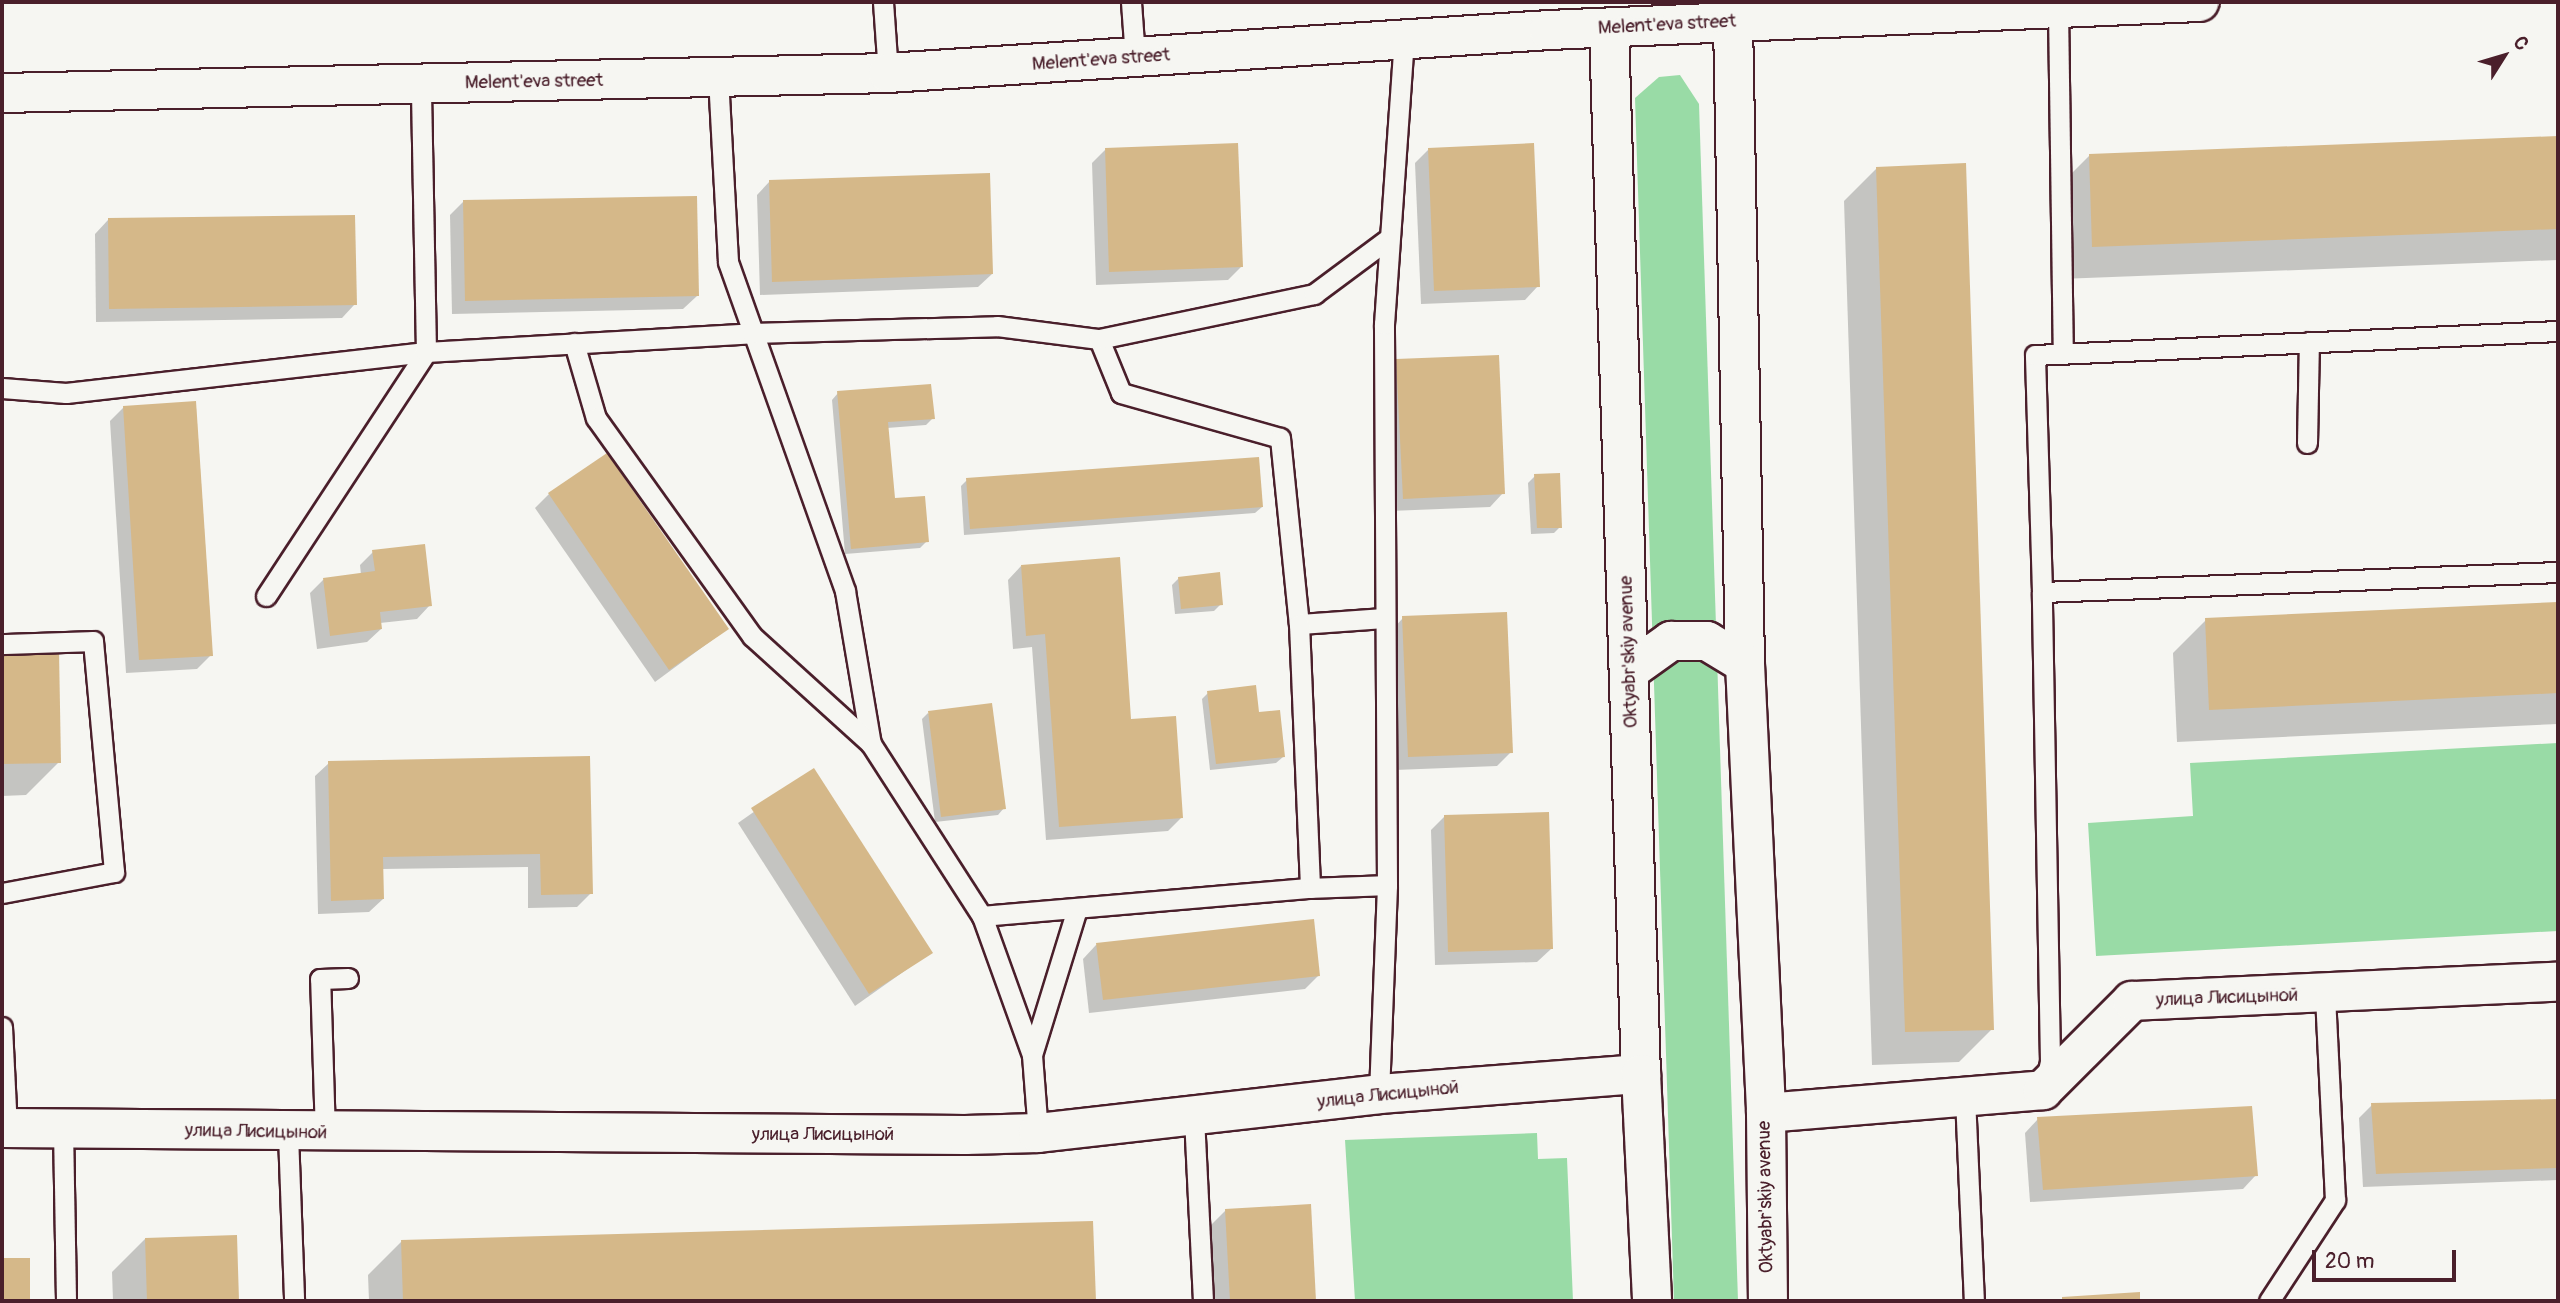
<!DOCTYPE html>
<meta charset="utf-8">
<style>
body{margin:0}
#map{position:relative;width:2560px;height:1303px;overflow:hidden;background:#f6f6f2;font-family:Pangolin,sans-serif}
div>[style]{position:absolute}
.green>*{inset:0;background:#99dba6}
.shadow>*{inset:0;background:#0003}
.building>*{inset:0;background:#d5b889}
.roads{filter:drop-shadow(2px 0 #4a1f2b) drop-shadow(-2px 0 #4a1f2b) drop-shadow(0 2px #4a1f2b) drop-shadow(0 -2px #4a1f2b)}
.service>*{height:19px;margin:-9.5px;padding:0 9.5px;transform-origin:9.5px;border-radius:9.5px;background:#f6f6f2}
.minor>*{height:38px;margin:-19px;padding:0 19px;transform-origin:19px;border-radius:19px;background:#f6f6f2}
.secondary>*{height:38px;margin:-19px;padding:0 19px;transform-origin:19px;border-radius:19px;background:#f6f6f2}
span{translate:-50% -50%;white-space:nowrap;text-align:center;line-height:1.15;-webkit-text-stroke:6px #f6f6f2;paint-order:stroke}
.street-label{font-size:19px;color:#4a1f2b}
.frame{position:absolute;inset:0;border:4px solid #4a1f2b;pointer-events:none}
.north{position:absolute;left:2469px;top:21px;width:70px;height:70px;-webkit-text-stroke:5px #f6f6f2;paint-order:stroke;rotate:53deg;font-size:19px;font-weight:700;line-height:28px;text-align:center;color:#4a1f2b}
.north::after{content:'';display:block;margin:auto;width:24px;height:32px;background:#4a1f2b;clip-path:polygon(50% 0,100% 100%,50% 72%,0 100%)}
.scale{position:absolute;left:2312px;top:1250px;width:144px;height:32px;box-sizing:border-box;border:4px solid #4a1f2b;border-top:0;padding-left:9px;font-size:21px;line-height:24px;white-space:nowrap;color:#4a1f2b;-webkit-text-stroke:5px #f6f6f2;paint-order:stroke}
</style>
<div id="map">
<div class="green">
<div style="clip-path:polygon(1680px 75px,1699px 104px,1738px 1301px,1674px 1301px,1635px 98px,1659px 77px)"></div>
<div style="clip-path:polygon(2558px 743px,2558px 931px,2096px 956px,2088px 823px,2193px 816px,2190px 763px)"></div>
<div style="clip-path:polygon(1537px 1133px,1538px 1159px,1567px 1158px,1573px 1301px,1355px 1301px,1345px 1140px)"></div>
</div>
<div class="shadow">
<div style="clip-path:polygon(2558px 138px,2558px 260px,2060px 279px,2057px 188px,2090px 155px)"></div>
<div style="clip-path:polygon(1105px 150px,1241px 267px,1228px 280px,1096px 285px,1092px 163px)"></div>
<div style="clip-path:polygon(1428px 150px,1538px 286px,1525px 300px,1421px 304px,1415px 163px)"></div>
<div style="clip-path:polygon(1877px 168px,1992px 1029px,1959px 1062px,1872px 1065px,1844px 201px)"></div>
<div style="clip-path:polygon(770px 181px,992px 274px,978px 287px,760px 295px,757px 195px)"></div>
<div style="clip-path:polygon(463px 202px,697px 296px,683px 309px,452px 314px,450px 215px)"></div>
<div style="clip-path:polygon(108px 220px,355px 304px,342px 318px,96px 322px,95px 234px)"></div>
<div style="clip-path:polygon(1397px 361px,1503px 493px,1490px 507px,1390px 511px,1384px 375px)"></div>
<div style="clip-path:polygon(838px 393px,933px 418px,926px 425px,887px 428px,893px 500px,927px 541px,920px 548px,845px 554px,832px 400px)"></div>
<div style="clip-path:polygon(124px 407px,211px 655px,197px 669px,126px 673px,110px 421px)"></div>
<div style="clip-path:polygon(1535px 476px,1560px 527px,1554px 533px,1531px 534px,1528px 483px)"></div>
<div style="clip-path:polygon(967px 480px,1262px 507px,1255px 513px,964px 535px,961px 486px)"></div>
<div style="clip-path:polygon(549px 494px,727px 629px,655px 682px,535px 508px)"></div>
<div style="clip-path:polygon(373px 552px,430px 605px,417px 619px,380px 623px,381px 629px,367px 642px,317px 649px,310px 593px,323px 580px,361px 575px,360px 565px)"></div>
<div style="clip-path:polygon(1021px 566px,1129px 721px,1181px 818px,1168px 831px,1046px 840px,1032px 647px,1013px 649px,1008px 580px)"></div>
<div style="clip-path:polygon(1179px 578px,1221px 604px,1214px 611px,1175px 614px,1172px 585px)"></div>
<div style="clip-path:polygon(2558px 603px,2558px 724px,2177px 742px,2173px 653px,2206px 620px)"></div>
<div style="clip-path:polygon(1403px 618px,1511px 752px,1497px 766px,1395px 770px,1390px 632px)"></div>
<div style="clip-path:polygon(57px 653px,59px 762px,26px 795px,2px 796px,2px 655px)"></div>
<div style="clip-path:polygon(1208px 693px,1257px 713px,1283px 757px,1276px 763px,1210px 770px,1202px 699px)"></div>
<div style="clip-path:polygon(928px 713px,1004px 808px,998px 815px,935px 822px,922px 719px)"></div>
<div style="clip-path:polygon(588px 758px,591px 893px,577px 907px,528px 908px,528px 867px,382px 869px,383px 899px,369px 912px,318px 914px,315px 776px,329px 763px)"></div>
<div style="clip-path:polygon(813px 770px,930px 953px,855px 1006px,738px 823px)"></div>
<div style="clip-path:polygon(1445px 816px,1551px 949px,1537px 962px,1435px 965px,1431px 830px)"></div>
<div style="clip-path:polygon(1096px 945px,1319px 975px,1305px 989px,1089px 1013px,1083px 959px)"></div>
<div style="clip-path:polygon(2558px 1100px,2558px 1180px,2363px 1187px,2359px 1118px,2372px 1105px)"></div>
<div style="clip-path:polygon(2038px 1119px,2256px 1175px,2243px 1189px,2030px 1202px,2025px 1133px)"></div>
<div style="clip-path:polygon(1310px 1206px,1315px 1301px,1196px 1301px,1193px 1243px,1226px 1210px)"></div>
<div style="clip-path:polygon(1092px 1223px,1094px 1301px,369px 1301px,368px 1275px,401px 1242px)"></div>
<div style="clip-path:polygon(236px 1237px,237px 1301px,113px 1301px,112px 1272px,145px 1239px)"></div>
</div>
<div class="building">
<div style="clip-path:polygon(2558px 136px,2558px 229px,2092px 247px,2089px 154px)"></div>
<div style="clip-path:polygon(1238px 143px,1243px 267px,1109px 272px,1105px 148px)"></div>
<div style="clip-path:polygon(1534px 143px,1540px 287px,1434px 291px,1428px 148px)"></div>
<div style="clip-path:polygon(1966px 163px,1994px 1030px,1905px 1032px,1876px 167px)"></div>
<div style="clip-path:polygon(990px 173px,993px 274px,772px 282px,769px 180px)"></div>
<div style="clip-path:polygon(697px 196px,699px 296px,465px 301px,463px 200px)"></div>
<div style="clip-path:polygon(355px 215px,357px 305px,109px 309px,108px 218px)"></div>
<div style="clip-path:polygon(1499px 355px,1505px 494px,1403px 499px,1396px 359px)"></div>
<div style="clip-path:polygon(931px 384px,935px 419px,888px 422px,895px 498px,925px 496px,929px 542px,851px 549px,837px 391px)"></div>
<div style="clip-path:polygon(196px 401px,213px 656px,139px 660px,123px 406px)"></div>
<div style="clip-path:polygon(607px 453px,729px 629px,669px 670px,548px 493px)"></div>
<div style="clip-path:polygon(1259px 457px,1263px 507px,970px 529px,966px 478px)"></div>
<div style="clip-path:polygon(1560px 473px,1562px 528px,1537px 528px,1534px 474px)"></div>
<div style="clip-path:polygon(425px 544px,432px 606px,380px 612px,382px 629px,330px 636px,323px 578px,375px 571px,372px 550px)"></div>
<div style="clip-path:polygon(1120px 557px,1131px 719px,1176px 716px,1183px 818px,1059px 827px,1045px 634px,1026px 636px,1021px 565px)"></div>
<div style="clip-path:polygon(1220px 572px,1223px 605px,1181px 609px,1178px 577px)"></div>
<div style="clip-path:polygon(2558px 602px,2558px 693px,2209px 710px,2205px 618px)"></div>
<div style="clip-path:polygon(1507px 612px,1513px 753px,1408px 757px,1402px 616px)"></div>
<div style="clip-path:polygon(59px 651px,61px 763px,2px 764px,2px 653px)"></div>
<div style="clip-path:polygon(1256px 685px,1259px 712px,1280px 710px,1285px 757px,1216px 764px,1207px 691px)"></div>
<div style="clip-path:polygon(992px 703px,1006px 809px,941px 817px,928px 711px)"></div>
<div style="clip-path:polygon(590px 756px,593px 894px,541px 895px,540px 854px,383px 857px,384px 899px,331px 901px,328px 761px)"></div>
<div style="clip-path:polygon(814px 768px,933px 953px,869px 994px,751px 808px)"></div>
<div style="clip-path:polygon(1549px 812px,1553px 949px,1448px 952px,1444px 815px)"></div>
<div style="clip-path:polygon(1314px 919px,1320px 976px,1103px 1000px,1096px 943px)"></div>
<div style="clip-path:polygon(2558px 1099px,2558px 1168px,2376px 1174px,2371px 1103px)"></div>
<div style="clip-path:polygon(2252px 1106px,2258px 1176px,2043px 1190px,2037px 1117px)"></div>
<div style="clip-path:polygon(1311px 1204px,1316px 1301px,1230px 1301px,1225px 1209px)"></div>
<div style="clip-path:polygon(1093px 1221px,1096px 1301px,403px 1301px,401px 1240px)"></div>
<div style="clip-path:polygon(237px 1235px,239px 1301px,147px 1301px,145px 1238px)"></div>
<div style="clip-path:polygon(2px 1258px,30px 1258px,30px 1301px,2px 1301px)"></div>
<div style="clip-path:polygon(2140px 1292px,2140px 1301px,2062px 1301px,2062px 1297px)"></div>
</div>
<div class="roads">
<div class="service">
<div style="left:883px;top:2px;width:71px;rotate:86deg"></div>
<div style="left:1131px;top:2px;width:56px;rotate:85.9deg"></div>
<div style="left:2058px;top:8px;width:346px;rotate:89.2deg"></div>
<div style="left:718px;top:77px;width:185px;rotate:86.9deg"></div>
<div style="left:728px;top:262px;width:349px;rotate:70.4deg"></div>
<div style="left:845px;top:591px;width:155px;rotate:80.4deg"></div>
<div style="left:871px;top:744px;width:205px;rotate:57.2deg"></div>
<div style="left:982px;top:916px;width:329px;rotate:-4.9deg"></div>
<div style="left:1099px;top:339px;width:58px;rotate:67.8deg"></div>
<div style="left:1121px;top:393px;width:165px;rotate:15.8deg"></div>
<div style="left:1280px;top:438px;width:187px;rotate:84.2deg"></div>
<div style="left:1299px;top:624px;width:86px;rotate:-4deg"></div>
<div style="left:574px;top:343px;width:78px;rotate:73.7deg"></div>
<div style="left:596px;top:418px;width:268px;rotate:54.4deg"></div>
<div style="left:752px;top:636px;width:161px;rotate:42.2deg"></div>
<div style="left:2px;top:388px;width:64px;rotate:4.5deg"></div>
<div style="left:66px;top:393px;width:362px;rotate:-6.5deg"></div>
<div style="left:426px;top:352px;width:268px;rotate:-91.1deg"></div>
<div style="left:2307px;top:443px;width:101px;rotate:-88.9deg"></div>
<div style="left:2042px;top:592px;width:237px;rotate:-91.7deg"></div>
<div style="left:2035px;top:355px;width:524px;rotate:-2.63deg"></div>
<div style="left:266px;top:596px;width:292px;rotate:-56.7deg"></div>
<div style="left:426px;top:352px;width:327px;rotate:-3.3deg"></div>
<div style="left:752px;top:333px;width:245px;rotate:-1.6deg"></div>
<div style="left:997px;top:326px;width:103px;rotate:7.3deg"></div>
<div style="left:1099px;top:339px;width:220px;rotate:-11.8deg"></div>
<div style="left:1314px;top:294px;width:92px;rotate:-36.6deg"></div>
<div style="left:1299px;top:624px;width:264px;rotate:87.6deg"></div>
<div style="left:1310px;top:888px;width:77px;rotate:-2.2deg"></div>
<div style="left:2px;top:644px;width:91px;rotate:-1.9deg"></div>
<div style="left:93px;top:641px;width:232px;rotate:84.8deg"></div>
<div style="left:114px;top:872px;width:114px;rotate:169.4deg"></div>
<div style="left:982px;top:916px;width:148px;rotate:70.2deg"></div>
<div style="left:1032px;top:1055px;width:78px;rotate:85.6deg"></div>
<div style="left:2px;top:1027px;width:101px;rotate:87.2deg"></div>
<div style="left:1032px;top:1055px;width:153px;rotate:-72.9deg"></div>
<div style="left:2046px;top:1079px;width:17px;rotate:-77deg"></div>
<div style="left:2050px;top:1062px;width:470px;rotate:-91deg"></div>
<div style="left:2042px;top:592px;width:516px;rotate:-2.22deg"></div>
<div style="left:1379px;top:1094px;width:209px;rotate:-87.8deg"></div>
<div style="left:1387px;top:885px;width:561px;rotate:-90.31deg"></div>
<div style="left:1384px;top:324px;width:284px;rotate:-86deg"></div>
<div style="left:1965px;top:1097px;width:204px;rotate:87.5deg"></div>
<div style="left:1194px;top:1117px;width:184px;rotate:87.2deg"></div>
<div style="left:63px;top:1128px;width:173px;rotate:89deg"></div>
<div style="left:288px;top:1134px;width:167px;rotate:87.9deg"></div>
<div style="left:325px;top:1134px;width:155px;rotate:-91.8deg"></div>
<div style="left:320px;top:979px;width:28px;rotate:-2deg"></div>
<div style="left:2269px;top:1301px;width:121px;rotate:-56.8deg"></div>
<div style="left:2335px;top:1200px;width:206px;rotate:-92.8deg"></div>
</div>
<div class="minor">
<div style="left:1766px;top:1113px;width:278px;rotate:-4.7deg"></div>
<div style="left:2043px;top:1090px;width:126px;rotate:-45deg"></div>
<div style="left:2132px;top:1001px;width:426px;rotate:-2.6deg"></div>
<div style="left:2px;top:1128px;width:963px;rotate:0.42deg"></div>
<div style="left:965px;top:1135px;width:73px;rotate:-1.6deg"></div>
<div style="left:1038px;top:1133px;width:343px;rotate:-6.5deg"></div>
<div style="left:1379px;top:1094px;width:263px;rotate:-4.4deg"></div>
</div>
<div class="secondary">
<div style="left:1733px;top:21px;width:643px;rotate:88.93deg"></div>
<div style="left:1745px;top:664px;width:449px;rotate:87.3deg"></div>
<div style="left:1766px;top:1113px;width:188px;rotate:89.4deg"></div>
<div style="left:1609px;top:29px;width:1045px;rotate:88.25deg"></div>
<div style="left:1641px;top:1074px;width:227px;rotate:87.2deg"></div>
<div style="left:2px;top:93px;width:886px;rotate:-1.29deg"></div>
<div style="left:888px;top:73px;width:662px;rotate:-3.72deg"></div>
<div style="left:1549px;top:30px;width:651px;rotate:-2.47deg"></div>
<div style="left:1629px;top:671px;width:52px;rotate:-35.5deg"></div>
<div style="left:1671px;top:641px;width:36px"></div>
<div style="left:1707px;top:641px;width:44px;rotate:31.2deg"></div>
</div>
</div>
<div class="street-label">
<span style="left:1667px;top:25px;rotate:-3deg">Melent'eva street</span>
<span style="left:1101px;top:60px;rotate:-4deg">Melent'eva street</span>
<span style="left:534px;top:82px;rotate:-1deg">Melent'eva street</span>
<span style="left:1629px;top:652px;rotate:-92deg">Oktyabr'skiy avenue</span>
<span style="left:2227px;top:998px;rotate:-2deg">улица Лисицыной</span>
<span style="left:1388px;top:1095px;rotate:-6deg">улица Лисицыной</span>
<span style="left:256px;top:1132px;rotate:1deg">улица Лисицыной</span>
<span style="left:823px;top:1135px">улица Лисицыной</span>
<span style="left:1766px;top:1197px;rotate:-91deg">Oktyabr'skiy avenue</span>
</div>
<div class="frame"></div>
<div class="north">С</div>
<div class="scale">20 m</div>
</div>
